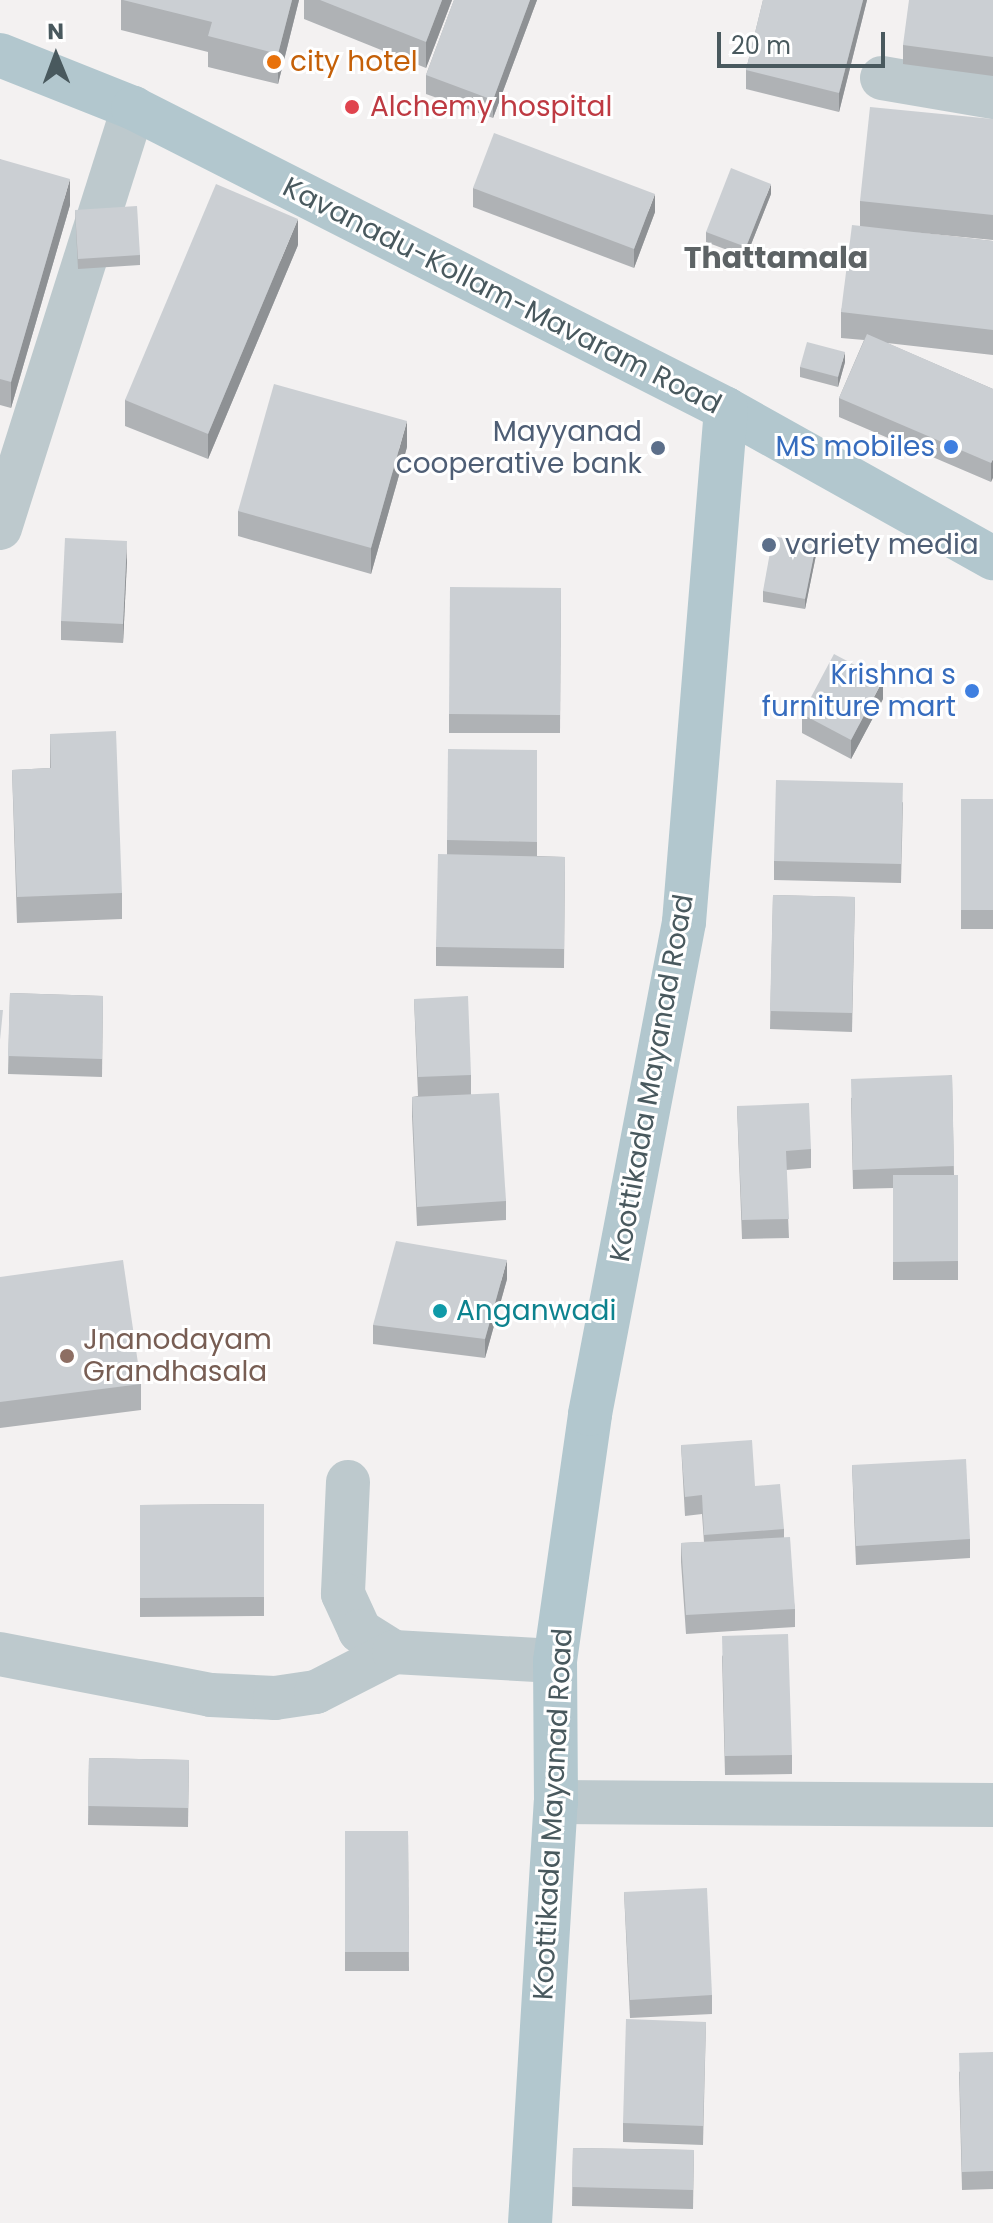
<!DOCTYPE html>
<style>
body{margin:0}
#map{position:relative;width:993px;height:2223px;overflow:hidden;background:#f3f1f1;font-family:Poppins,sans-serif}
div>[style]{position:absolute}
.minor>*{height:44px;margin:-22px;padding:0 22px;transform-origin:22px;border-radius:22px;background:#bdc9cd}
.major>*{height:44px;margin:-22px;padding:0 22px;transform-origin:22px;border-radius:22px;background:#b2c7ce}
.wall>*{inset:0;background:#afb2b5}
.shaded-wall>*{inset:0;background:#8e9194}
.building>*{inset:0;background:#cbcfd3}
.dots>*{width:22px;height:22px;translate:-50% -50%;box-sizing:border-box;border:4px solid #fff;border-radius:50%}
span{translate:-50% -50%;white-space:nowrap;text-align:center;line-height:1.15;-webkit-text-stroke:6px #fff;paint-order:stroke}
.food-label{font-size:28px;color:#c56008}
.left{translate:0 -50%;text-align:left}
.health-label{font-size:28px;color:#be3a42}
.street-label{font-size:28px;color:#49595e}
.service-label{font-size:28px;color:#4e5e75}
.right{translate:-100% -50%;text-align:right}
.shop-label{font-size:28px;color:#366cbe}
.culture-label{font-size:28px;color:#0d838f}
.education-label{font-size:28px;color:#785e54}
.neighbourhood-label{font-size:30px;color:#5d6365;font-weight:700}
.north{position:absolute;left:16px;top:16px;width:80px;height:80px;-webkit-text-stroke:6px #fff;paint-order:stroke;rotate:359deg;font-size:22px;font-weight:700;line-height:32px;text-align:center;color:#49595e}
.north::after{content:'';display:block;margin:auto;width:28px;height:36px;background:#49595e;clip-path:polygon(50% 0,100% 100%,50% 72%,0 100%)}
.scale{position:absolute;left:717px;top:32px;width:168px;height:36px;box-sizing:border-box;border:4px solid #49595e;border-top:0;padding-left:10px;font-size:24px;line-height:28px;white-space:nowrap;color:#49595e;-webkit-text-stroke:6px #fff;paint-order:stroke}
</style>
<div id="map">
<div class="minor">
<div style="left:882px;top:78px;width:113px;rotate:9.7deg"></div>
<div style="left:0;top:528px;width:441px;rotate:-72.4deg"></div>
<div style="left:348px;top:1482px;width:112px;rotate:92.6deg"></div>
<div style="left:343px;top:1594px;width:41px;rotate:65.3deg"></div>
<div style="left:360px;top:1631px;width:40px;rotate:32deg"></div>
<div style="left:0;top:1654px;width:215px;rotate:11deg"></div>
<div style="left:211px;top:1695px;width:64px;rotate:2.7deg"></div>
<div style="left:275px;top:1698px;width:41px;rotate:-8.3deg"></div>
<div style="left:316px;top:1692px;width:88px;rotate:-27.1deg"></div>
<div style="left:394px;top:1652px;width:161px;rotate:3.2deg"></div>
<div style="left:556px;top:1802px;width:437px;rotate:0.4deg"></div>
</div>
<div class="major">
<div style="left:0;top:55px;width:143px;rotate:21.7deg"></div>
<div style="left:133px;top:108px;width:665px;rotate:26.91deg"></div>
<div style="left:726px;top:409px;width:306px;rotate:29.2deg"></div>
<div style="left:530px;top:2223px;width:422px;rotate:-86.5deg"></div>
<div style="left:556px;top:1802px;width:141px;rotate:-90.4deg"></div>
<div style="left:555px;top:1661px;width:249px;rotate:-81.9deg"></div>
<div style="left:590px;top:1414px;width:501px;rotate:-79.18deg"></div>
<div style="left:684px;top:922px;width:515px;rotate:-85.32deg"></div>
</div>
<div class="wall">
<div style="clip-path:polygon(121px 0,299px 0,278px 84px,208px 67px,208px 52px,121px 30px)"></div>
<div style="clip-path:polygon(304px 0,452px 0,426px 68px,304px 19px)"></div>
<div style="clip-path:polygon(454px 0,537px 0,493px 118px,426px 94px,426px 75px)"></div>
<div style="clip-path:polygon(763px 0,867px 0,839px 112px,746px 89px,746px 70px)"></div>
<div style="clip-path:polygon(993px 0,993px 76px,903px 64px,903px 45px)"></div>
<div style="clip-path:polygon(993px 119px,993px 240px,911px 232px,993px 241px,993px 355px,887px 343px,993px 389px,991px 482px,839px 417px,839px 398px,864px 340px,841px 338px,841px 312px,860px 226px,860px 201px)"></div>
<div style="clip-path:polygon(0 159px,70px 205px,11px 408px,0 405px)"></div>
<div style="clip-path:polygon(473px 188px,655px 212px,634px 268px,473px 207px)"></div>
<div style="clip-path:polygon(771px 194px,746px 257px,706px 242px,706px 232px)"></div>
<div style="clip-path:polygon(75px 210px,140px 255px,140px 265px,78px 269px)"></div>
<div style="clip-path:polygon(298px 245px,208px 459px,125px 426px,125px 400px)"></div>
<div style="clip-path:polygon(845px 362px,838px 387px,800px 377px,800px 367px)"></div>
<div style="clip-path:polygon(407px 447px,371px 574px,238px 536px,238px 511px)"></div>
<div style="clip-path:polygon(816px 555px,805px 609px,763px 602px,763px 591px)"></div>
<div style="clip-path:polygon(127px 560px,123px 643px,61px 640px,61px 621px)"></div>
<div style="clip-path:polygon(561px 588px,560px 733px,449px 733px,449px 714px)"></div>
<div style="clip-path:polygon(883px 699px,851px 759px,802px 733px,802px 714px)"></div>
<div style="clip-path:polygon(50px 734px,122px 893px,122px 919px,17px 923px,12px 770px,50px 768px)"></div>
<div style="clip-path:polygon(537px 750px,537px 856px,565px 857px,564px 968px,436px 966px,436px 947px,447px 855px,447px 840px)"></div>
<div style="clip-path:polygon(961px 799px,993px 799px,993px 929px,961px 929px)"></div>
<div style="clip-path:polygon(903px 802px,901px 883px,774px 880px,774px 861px)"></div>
<div style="clip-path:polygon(773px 895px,855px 897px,852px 1032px,770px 1029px)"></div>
<div style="clip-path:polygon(10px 993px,103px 996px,102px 1077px,8px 1074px)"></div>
<div style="clip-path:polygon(414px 999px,471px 1075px,471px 1094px,506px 1201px,506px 1220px,417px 1226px,412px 1116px,412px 1097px,418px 1096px)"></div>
<div style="clip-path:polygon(952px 1075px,954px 1175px,958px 1175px,958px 1280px,893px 1280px,893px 1188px,853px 1189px,851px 1098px)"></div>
<div style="clip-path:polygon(737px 1106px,811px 1149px,811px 1168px,786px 1170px,789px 1238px,742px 1239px)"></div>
<div style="clip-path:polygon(0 1277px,141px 1384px,141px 1410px,0 1428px)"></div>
<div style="clip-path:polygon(507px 1279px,485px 1358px,373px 1344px,373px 1325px)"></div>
<div style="clip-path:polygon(681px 1445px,755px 1486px,784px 1529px,784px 1537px,795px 1609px,795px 1627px,686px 1634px,681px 1562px,681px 1543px,704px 1542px,702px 1514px,685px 1516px)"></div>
<div style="clip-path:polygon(852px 1465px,970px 1539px,970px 1558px,856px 1565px)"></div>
<div style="clip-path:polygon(264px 1504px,264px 1616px,140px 1617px,140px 1505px)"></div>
<div style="clip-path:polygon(722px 1655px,792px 1755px,792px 1774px,725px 1775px)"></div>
<div style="clip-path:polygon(89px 1758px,189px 1760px,188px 1827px,88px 1825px)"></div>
<div style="clip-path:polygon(345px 1831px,408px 1831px,409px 1971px,345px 1971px)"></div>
<div style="clip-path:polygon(624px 1892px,712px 1995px,712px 2014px,630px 2018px)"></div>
<div style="clip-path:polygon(706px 2022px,703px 2145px,623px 2142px,623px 2123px)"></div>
<div style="clip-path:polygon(993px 2052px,993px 2189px,962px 2190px,959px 2072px)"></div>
<div style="clip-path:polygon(573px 2148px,694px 2150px,693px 2209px,572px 2206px)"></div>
</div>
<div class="shaded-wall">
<div style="clip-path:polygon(292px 0,299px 0,278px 84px,278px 54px)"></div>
<div style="clip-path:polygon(442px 0,452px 0,426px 68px,426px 42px)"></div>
<div style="clip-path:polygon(530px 0,537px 0,493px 118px,493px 100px)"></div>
<div style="clip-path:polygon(863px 0,867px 0,839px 112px,839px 93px)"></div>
<div style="clip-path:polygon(70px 179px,70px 205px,11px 408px,11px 382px)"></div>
<div style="clip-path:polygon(771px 184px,771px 194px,746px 257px,746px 247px)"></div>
<div style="clip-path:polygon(655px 194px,655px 212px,634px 268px,634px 249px)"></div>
<div style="clip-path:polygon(298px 219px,298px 245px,208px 459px,208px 434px)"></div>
<div style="clip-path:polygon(845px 352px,845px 362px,838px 387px,838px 377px)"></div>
<div style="clip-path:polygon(407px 421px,407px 447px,371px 574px,371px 548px)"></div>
<div style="clip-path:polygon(993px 459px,993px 478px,991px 482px,991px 463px)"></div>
<div style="clip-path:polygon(127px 541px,127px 560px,123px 643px,123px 624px)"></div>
<div style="clip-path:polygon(816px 545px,816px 555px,805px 609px,805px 599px)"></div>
<div style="clip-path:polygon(883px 680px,883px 699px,851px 759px,851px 740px)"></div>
<div style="clip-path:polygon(507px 1260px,507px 1279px,485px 1358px,485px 1339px)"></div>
</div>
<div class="building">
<div style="clip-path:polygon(123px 0,292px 0,278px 54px,208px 36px,212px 22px)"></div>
<div style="clip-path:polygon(320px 0,442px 0,426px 42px)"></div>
<div style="clip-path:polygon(454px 0,530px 0,493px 100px,426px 75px)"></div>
<div style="clip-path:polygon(763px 0,863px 0,839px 93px,746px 70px)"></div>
<div style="clip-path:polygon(909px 0,993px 0,993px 57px,903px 45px)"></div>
<div style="clip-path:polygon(870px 107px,993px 119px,993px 215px,860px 201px)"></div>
<div style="clip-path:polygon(494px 133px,655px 194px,634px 249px,473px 188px)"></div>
<div style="clip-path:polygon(0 159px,70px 179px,11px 382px,0 379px)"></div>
<div style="clip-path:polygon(731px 168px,771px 184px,746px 247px,706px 232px)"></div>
<div style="clip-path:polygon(216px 184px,298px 219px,208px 434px,125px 400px)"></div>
<div style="clip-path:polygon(137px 206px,140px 255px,78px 259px,75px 210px)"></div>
<div style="clip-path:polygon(852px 225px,993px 241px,993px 330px,841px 312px)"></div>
<div style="clip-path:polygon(867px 334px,993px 389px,993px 459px,991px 463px,839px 398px)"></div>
<div style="clip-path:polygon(807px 342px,845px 352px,838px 377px,800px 367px)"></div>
<div style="clip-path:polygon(274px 384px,407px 421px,371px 548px,238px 511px)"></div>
<div style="clip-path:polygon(773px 536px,816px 545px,805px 599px,763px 591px)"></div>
<div style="clip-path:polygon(65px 538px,127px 541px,123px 624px,61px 621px)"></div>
<div style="clip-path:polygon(450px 587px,561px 588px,560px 715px,449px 714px)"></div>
<div style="clip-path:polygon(834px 654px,883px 680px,851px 740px,802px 714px)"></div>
<div style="clip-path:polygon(116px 731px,122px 893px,17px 897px,12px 770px,51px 768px,50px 734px)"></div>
<div style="clip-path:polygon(448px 749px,537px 750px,537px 842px,447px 840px)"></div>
<div style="clip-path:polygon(776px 780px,903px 783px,901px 864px,774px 861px)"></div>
<div style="clip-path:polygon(961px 799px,993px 799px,993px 910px,961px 910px)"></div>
<div style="clip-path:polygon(438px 854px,565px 857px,564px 949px,436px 947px)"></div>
<div style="clip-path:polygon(773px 895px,855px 897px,852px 1013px,770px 1011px)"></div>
<div style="clip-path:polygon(10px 993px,103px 996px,102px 1059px,8px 1056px)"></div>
<div style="clip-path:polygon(468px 996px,471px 1075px,418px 1077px,414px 999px)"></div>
<div style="clip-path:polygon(0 1010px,3px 1010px,0 1040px)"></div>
<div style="clip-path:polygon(952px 1075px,954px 1166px,853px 1170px,851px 1079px)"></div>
<div style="clip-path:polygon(499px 1093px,506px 1201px,417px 1207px,412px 1097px)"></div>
<div style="clip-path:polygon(809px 1103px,811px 1149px,786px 1151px,789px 1219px,742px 1220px,737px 1106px)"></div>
<div style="clip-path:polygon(893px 1175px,958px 1175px,958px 1261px,893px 1262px)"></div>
<div style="clip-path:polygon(396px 1241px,507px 1260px,485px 1339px,373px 1325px)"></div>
<div style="clip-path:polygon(123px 1260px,141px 1384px,0 1402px,0 1277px)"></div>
<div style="clip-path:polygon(752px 1440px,755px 1486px,780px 1484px,784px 1529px,704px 1535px,702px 1495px,685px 1497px,681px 1445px)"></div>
<div style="clip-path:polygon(966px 1459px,970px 1539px,856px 1546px,852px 1465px)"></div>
<div style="clip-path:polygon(264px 1504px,264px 1597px,140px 1598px,140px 1505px)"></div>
<div style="clip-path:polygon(790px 1537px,795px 1609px,686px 1615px,681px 1543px)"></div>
<div style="clip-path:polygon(788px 1634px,792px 1755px,725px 1756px,722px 1636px)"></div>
<div style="clip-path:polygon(89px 1758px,189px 1760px,188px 1808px,88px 1806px)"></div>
<div style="clip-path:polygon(345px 1831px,408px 1831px,409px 1952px,345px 1952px)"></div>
<div style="clip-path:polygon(707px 1888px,712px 1995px,630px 2000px,624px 1892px)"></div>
<div style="clip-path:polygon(626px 2019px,706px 2022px,703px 2126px,623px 2123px)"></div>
<div style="clip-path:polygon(993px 2052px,993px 2171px,962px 2172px,959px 2053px)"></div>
<div style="clip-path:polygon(573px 2148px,694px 2150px,693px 2190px,572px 2187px)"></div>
</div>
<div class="dots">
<div style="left:274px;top:62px;background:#e8710a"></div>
<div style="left:352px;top:107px;background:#e0444e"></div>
<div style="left:951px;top:447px;background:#3f7fe0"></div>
<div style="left:658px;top:448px;background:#5c6f8a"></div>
<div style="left:769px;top:545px;background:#5c6f8a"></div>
<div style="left:972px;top:691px;background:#3f7fe0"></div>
<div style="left:440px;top:1311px;background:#0f9aa8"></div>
<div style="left:67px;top:1356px;background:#8d6e63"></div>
</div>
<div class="food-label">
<span class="left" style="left:290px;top:62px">city hotel</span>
</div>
<div class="health-label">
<span class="left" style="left:370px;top:107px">Alchemy hospital</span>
</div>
<div class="street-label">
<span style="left:502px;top:296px;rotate:27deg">Kavanadu-Kollam-Mavaram Road</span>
<span style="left:652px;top:1078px;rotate:-80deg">Koottikada Mayanad Road</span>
<span style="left:553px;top:1814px;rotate:-87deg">Koottikada Mayanad Road</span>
</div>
<div class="service-label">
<span class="right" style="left:642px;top:448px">Mayyanad<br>cooperative bank</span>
<span class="left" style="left:785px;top:545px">variety media</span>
</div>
<div class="shop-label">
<span class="right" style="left:935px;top:447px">MS mobiles</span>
<span class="right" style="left:956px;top:691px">Krishna s<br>furniture mart</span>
</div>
<div class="culture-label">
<span class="left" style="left:456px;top:1311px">Anganwadi</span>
</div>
<div class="education-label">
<span class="left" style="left:83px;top:1356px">Jnanodayam<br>Grandhasala</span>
</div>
<div class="neighbourhood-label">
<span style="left:776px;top:258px">Thattamala</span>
</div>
<div class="north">N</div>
<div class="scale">20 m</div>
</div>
